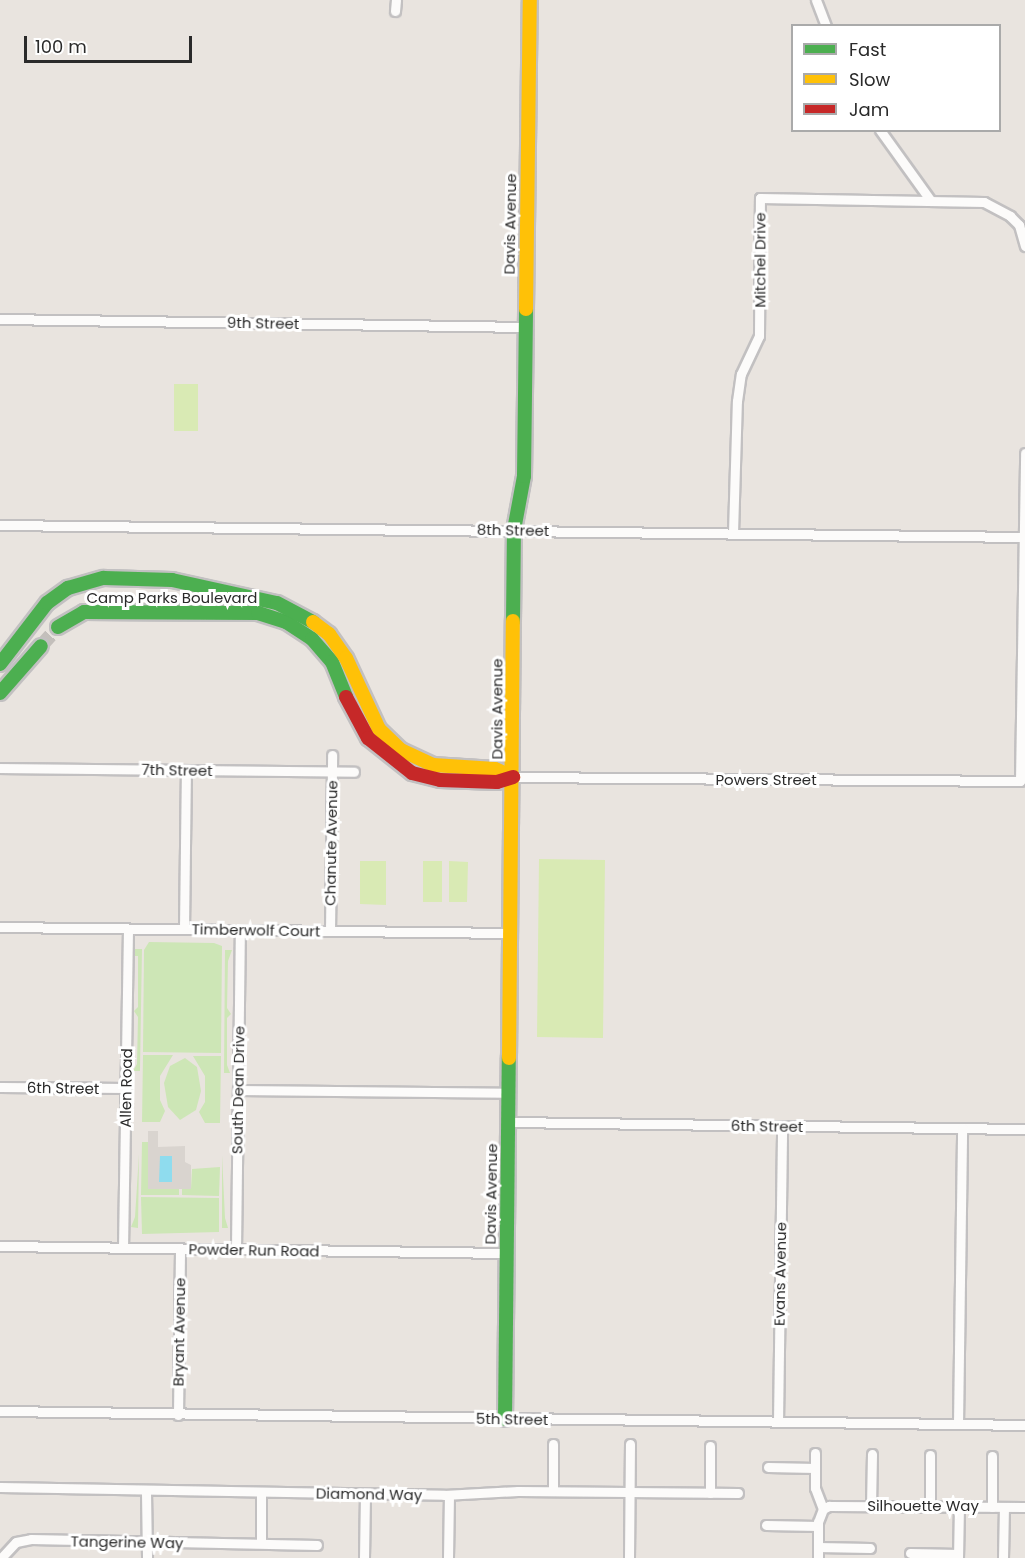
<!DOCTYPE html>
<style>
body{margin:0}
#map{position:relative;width:1025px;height:1558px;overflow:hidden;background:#e9e4df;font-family:Poppins,sans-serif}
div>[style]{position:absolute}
.green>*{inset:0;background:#cde6b6}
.pitch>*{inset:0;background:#d9eab4}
.plaza>*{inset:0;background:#d9d4cf}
.water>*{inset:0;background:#8fdcee}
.secondary-tunnel>*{height:14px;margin-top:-7px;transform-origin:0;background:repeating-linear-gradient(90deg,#c3bfbb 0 14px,transparent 0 21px)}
.roads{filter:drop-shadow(2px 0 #c2c0c1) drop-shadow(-2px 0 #c2c0c1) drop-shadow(0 2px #c2c0c1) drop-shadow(0 -2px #c2c0c1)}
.street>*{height:9px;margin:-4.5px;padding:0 4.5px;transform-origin:4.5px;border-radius:4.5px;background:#fcfbfa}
.fast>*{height:14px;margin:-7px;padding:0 7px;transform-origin:7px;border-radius:7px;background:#4caf50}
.slow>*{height:14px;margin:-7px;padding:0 7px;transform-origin:7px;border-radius:7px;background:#ffc107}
.jam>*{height:14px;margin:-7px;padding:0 7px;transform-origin:7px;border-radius:7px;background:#c62828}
span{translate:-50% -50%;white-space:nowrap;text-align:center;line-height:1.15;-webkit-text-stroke:6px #fff;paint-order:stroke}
.street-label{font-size:15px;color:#2a2a2a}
.legend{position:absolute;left:791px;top:24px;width:210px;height:108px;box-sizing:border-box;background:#fff;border:2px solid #aaa;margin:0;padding:8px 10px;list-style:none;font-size:18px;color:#2a2a2a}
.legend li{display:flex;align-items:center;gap:12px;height:30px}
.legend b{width:30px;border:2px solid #aaa}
.scale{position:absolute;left:24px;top:36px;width:168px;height:27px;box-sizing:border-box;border:3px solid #2a2a2a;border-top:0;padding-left:8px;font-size:18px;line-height:21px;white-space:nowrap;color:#2a2a2a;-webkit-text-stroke:4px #fff;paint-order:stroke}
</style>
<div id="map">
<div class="green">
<div style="clip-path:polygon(149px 942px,214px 943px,222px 946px,221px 1053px,143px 1052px,144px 950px)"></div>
<div style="clip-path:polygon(135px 949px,142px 949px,140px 1071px,133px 1071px,137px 1064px,138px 1017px,134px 1011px,138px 1007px,138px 956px,135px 956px)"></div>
<div style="clip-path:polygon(225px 950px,232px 950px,228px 961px,227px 1008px,231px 1014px,227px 1018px,227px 1065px,230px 1073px,224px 1073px)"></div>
<div style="clip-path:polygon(143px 1055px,173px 1055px,160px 1076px,160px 1100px,165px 1111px,160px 1122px,142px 1122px)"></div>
<div style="clip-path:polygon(193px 1056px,221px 1056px,220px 1123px,205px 1123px,199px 1112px,205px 1102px,205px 1076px)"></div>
<div style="clip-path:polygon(185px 1058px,197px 1067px,201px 1091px,196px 1110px,180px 1120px,168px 1107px,164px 1083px,170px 1066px)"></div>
<div style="clip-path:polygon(142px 1142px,148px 1142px,148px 1188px,179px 1189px,179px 1195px,141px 1195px)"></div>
<div style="clip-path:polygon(139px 1154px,138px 1228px,131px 1227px,135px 1217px)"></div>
<div style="clip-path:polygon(222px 1155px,225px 1218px,228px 1228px,222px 1228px)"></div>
<div style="clip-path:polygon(220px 1167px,219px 1196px,182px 1195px,182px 1189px,191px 1189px,192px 1169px)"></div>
<div style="clip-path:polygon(141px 1197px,219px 1198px,219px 1232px,142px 1234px)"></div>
</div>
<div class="pitch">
<div style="clip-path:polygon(174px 384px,198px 384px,198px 431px,174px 431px)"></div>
<div style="clip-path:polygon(539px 859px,605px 860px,603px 1038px,537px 1037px)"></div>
<div style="clip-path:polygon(360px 861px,386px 861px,386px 905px,360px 904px)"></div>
<div style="clip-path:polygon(423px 861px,442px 861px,442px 902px,423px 902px)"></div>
<div style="clip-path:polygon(449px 861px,468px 862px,467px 902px,449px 902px)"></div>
</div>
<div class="plaza">
<div style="clip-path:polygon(148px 1131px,158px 1131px,158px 1147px,185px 1146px,185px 1162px,191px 1165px,191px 1189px,148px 1189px)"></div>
</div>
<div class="water">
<div style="clip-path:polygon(160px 1156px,172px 1156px,172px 1182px,159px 1182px)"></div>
</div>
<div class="secondary-tunnel">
<div style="left:41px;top:646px;width:25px;rotate:-48deg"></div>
</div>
<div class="roads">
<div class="street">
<div style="left:816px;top:0;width:28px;rotate:69deg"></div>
<div style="left:395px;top:11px;width:11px;rotate:-85deg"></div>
<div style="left:880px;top:130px;width:87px;rotate:54.3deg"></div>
<div style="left:0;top:319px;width:525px;rotate:0.87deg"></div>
<div style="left:0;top:525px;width:1025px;rotate:0.67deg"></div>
<div style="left:733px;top:533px;width:132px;rotate:-88.3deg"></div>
<div style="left:737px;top:401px;width:27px;rotate:-82deg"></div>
<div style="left:741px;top:374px;width:42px;rotate:-64.7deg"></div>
<div style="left:759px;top:336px;width:138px;rotate:-89.6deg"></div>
<div style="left:760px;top:198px;width:224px;rotate:1deg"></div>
<div style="left:984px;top:202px;width:30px;rotate:28deg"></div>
<div style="left:1010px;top:216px;width:13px;rotate:45deg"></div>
<div style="left:1019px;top:225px;width:22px;rotate:74deg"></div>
<div style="left:0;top:768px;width:354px;rotate:0.6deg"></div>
<div style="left:513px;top:777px;width:507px;rotate:0.45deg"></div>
<div style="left:1020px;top:781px;width:328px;rotate:-89.1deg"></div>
<div style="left:0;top:927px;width:511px;rotate:0.67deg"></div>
<div style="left:184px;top:929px;width:159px;rotate:-89.3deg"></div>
<div style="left:330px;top:931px;width:176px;rotate:-89.3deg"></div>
<div style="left:0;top:1087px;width:126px;rotate:0.5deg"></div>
<div style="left:238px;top:1090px;width:271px;rotate:0.6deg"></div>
<div style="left:509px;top:1122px;width:516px;rotate:0.78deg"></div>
<div style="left:0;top:1246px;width:507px;rotate:0.79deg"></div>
<div style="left:123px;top:1248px;width:319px;rotate:-89.1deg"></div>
<div style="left:236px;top:1249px;width:319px;rotate:-89.3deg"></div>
<div style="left:0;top:1411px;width:1025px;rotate:0.78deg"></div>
<div style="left:178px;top:1415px;width:166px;rotate:-89.3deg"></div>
<div style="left:778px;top:1422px;width:296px;rotate:-89.2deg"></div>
<div style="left:958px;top:1424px;width:296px;rotate:-89.2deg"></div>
<div style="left:815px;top:1453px;width:35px;rotate:90deg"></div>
<div style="left:815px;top:1488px;width:22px;rotate:69deg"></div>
<div style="left:930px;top:1455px;width:51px;rotate:90deg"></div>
<div style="left:992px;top:1456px;width:51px;rotate:90deg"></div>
<div style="left:768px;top:1467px;width:47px;rotate:1.2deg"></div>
<div style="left:0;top:1487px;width:444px;rotate:1deg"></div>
<div style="left:444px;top:1495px;width:74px;rotate:-3.1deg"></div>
<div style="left:518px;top:1491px;width:220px;rotate:0.5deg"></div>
<div style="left:553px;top:1491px;width:47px;rotate:-90deg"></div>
<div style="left:146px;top:1492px;width:66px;rotate:89.1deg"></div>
<div style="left:710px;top:1493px;width:47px;rotate:-90deg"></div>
<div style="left:871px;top:1506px;width:52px;rotate:-88.9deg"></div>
<div style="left:823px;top:1509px;width:7px;rotate:-27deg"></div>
<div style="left:829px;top:1506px;width:196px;rotate:0.3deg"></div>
<div style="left:766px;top:1525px;width:52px;rotate:1.1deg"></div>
<div style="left:261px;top:1543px;width:50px;rotate:-90deg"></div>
<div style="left:818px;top:1547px;width:52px;rotate:1.1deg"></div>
<div style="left:910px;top:1553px;width:48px;rotate:1.2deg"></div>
<div style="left:1px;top:1558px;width:22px;rotate:-47deg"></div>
<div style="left:16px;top:1542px;width:15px;rotate:-11deg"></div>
<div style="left:31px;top:1539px;width:286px;rotate:1.2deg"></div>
<div style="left:364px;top:1558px;width:64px;rotate:-89.1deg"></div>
<div style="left:448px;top:1558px;width:63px;rotate:-89.1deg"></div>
<div style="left:629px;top:1558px;width:114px;rotate:-89.5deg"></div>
<div style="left:818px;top:1558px;width:36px;rotate:-90deg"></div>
<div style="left:818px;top:1522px;width:14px;rotate:-69deg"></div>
<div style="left:958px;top:1558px;width:52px;rotate:-88.9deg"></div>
<div style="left:1003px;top:1558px;width:51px;rotate:-88.9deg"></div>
</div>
<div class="fast">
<div style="left:513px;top:621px;width:91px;rotate:-89.4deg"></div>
<div style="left:514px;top:530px;width:55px;rotate:-79.5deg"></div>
<div style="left:524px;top:476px;width:167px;rotate:-89.3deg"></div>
<div style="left:58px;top:627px;width:30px;rotate:-30deg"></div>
<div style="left:84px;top:612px;width:174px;rotate:0.3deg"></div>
<div style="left:258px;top:613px;width:29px;rotate:18deg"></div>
<div style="left:286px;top:622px;width:31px;rotate:33deg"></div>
<div style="left:312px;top:639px;width:30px;rotate:49deg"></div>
<div style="left:332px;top:662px;width:38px;rotate:68deg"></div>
<div style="left:0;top:664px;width:77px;rotate:-52.4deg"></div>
<div style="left:47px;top:603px;width:26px;rotate:-36deg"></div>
<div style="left:68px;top:588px;width:37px;rotate:-16deg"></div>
<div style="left:104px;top:578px;width:68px;rotate:1.7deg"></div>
<div style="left:172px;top:580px;width:107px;rotate:12.4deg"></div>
<div style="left:277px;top:603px;width:41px;rotate:27.8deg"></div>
<div style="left:0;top:693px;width:62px;rotate:-48.9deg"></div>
<div style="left:505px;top:1419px;width:361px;rotate:-89.4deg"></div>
</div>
<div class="slow">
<div style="left:526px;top:309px;width:309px;rotate:-89.3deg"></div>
<div style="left:313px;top:622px;width:20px;rotate:37deg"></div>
<div style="left:329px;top:634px;width:29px;rotate:55deg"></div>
<div style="left:346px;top:658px;width:78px;rotate:65.1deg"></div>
<div style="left:379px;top:729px;width:30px;rotate:44deg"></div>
<div style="left:401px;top:750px;width:35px;rotate:25deg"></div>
<div style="left:433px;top:765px;width:62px;rotate:3.7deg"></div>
<div style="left:495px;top:769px;width:20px;rotate:24deg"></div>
<div style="left:509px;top:1058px;width:437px;rotate:-89.5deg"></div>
</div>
<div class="jam">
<div style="left:346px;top:697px;width:47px;rotate:61.8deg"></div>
<div style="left:368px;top:738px;width:56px;rotate:38.5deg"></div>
<div style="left:412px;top:773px;width:29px;rotate:14deg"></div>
<div style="left:440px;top:780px;width:57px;rotate:2deg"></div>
<div style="left:497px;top:782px;width:17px;rotate:-17deg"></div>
</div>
</div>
<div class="street-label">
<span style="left:510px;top:224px;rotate:-89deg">Davis Avenue</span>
<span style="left:760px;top:260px;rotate:-90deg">Mitchel Drive</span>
<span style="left:263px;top:323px;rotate:1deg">9th Street</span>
<span style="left:513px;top:530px;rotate:1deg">8th Street</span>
<span style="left:172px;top:598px">Camp Parks Boulevard</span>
<span style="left:497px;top:709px;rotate:-90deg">Davis Avenue</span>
<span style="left:177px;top:770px;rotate:1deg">7th Street</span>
<span style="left:766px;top:780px">Powers Street</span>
<span style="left:331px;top:843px;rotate:-89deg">Chanute Avenue</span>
<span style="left:256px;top:930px;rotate:1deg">Timberwolf Court</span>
<span style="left:63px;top:1088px;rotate:1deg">6th Street</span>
<span style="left:126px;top:1088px;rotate:-89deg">Allen Road</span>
<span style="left:238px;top:1090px;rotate:-89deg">South Dean Drive</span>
<span style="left:767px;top:1126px;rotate:1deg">6th Street</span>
<span style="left:491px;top:1194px;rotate:-89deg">Davis Avenue</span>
<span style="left:254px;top:1250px;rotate:1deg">Powder Run Road</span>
<span style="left:780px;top:1274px;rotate:-89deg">Evans Avenue</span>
<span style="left:179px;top:1332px;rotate:-89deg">Bryant Avenue</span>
<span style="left:512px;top:1419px;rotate:1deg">5th Street</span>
<span style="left:369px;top:1494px;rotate:1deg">Diamond Way</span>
<span style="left:923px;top:1506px">Silhouette Way</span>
<span style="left:127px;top:1542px;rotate:1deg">Tangerine Way</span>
</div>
<ul class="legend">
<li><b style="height:8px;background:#4caf50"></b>Fast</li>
<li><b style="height:8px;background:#ffc107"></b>Slow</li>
<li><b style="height:8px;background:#c62828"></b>Jam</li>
</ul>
<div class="scale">100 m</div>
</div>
